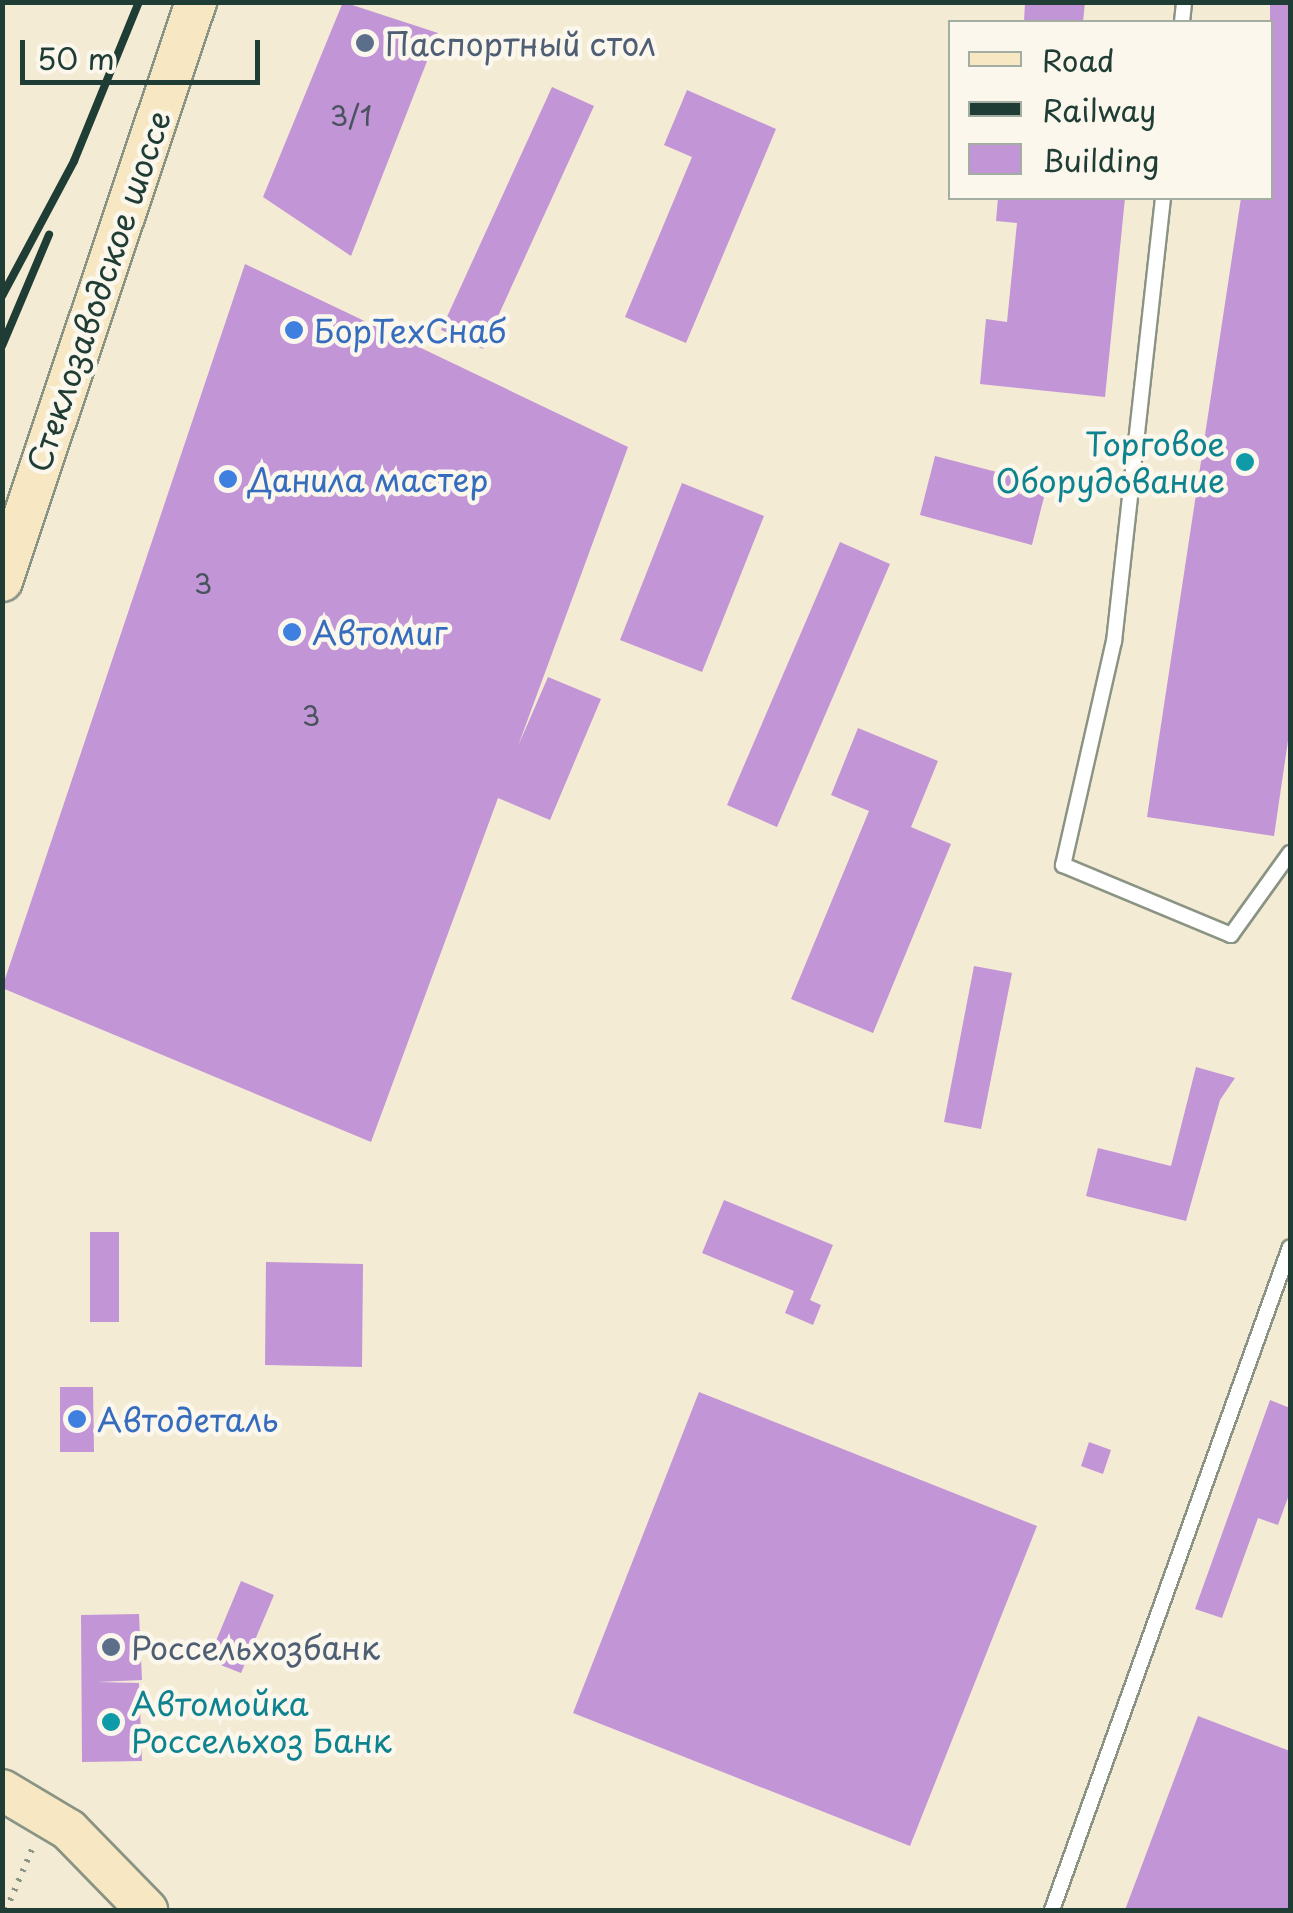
<!DOCTYPE html>
<meta charset="utf-8">
<style>
body{margin:0}
#map{position:relative;width:1293px;height:1913px;overflow:hidden;background:#f4ebd4;font-family:"Playpen Sans",sans-serif}
div>[style]{position:absolute}
.building>*{inset:0;background:#c295d7}
.path>*{height:6px;margin-top:-3px;transform-origin:0;background:repeating-linear-gradient(90deg,#8a9484 0 2.5px,transparent 0 10.5px)}
.roads{filter:drop-shadow(2px 0 #8a9484) drop-shadow(-2px 0 #8a9484) drop-shadow(0 2px #8a9484) drop-shadow(0 -2px #8a9484)}
.lane>*{height:14px;margin:-7px;padding:0 7px;transform-origin:7px;border-radius:7px;background:#fff}
.secondary>*{height:40px;margin:-20px;padding:0 20px;transform-origin:20px;border-radius:20px;background:#f7e8c3}
.rail>*{height:8px;margin:-4px;padding:0 4px;transform-origin:4px;border-radius:4px;background:#1f3d34}
.dots>*{width:28px;height:28px;translate:-50% -50%;box-sizing:border-box;border:5px solid #fbf7ec;border-radius:50%}
span{translate:-50% -50%;white-space:nowrap;text-align:center;line-height:1.15;-webkit-text-stroke:9px #fbf7ec;paint-order:stroke}
.number-label{font-size:28px;color:#48535d}
.number-label span{-webkit-text-stroke-width:0}
.service-label{font-size:32px;color:#4e5e75}
.left{translate:0 -50%;text-align:left}
.street-label{font-size:32px;color:#1f3d34}
.shop-label{font-size:32px;color:#366cbe}
.culture-label{font-size:32px;color:#0d838f}
.right{translate:-100% -50%;text-align:right}
.frame{position:absolute;inset:0;border:5px solid #1f3d34;pointer-events:none}
.legend{position:absolute;left:948px;top:20px;width:325px;height:180px;box-sizing:border-box;background:#fbf7ec;border:2px solid #a3ada2;margin:0;padding:12px 18px;list-style:none;font-size:30px;color:#1f3d34}
.legend li{display:flex;align-items:center;gap:20px;height:50px}
.legend b{width:50px;border:2px solid #a3ada2}
.scale{position:absolute;left:20px;top:40px;width:240px;height:45px;box-sizing:border-box;border:5px solid #1f3d34;border-top:0;padding-left:12px;font-size:30px;line-height:35px;white-space:nowrap;color:#1f3d34;-webkit-text-stroke:8px #fbf7ec;paint-order:stroke}
</style>
<div id="map">
<div class="building">
<div style="clip-path:polygon(343px 2px,438px 33px,351px 256px,263px 197px)"></div>
<div style="clip-path:polygon(1025px 2px,1085px 2px,1083px 22px,1024px 22px)"></div>
<div style="clip-path:polygon(1270px 2px,1290px 2px,1290px 727px,1274px 836px,1147px 817px,1241px 198px,1270px 198px)"></div>
<div style="clip-path:polygon(552px 87px,594px 106px,483px 349px,441px 330px)"></div>
<div style="clip-path:polygon(687px 90px,776px 129px,686px 343px,625px 317px,692px 157px,664px 145px)"></div>
<div style="clip-path:polygon(998px 198px,1125px 198px,1105px 397px,980px 384px,986px 319px,1007px 322px,1017px 223px,996px 221px)"></div>
<div style="clip-path:polygon(245px 264px,628px 447px,518px 746px,548px 677px,601px 699px,550px 820px,498px 798px,371px 1142px,2px 988px)"></div>
<div style="clip-path:polygon(935px 456px,1047px 485px,1032px 545px,920px 515px)"></div>
<div style="clip-path:polygon(682px 483px,764px 516px,702px 672px,620px 640px)"></div>
<div style="clip-path:polygon(840px 542px,890px 564px,777px 827px,727px 805px)"></div>
<div style="clip-path:polygon(858px 728px,938px 761px,911px 827px,951px 844px,873px 1033px,791px 999px,869px 811px,831px 795px)"></div>
<div style="clip-path:polygon(974px 966px,1012px 973px,981px 1129px,944px 1122px)"></div>
<div style="clip-path:polygon(1196px 1067px,1235px 1078px,1220px 1100px,1186px 1221px,1086px 1196px,1098px 1148px,1171px 1166px)"></div>
<div style="clip-path:polygon(724px 1200px,833px 1245px,810px 1300px,821px 1305px,813px 1325px,785px 1313px,794px 1291px,702px 1253px)"></div>
<div style="clip-path:polygon(90px 1232px,119px 1232px,119px 1322px,90px 1322px)"></div>
<div style="clip-path:polygon(266px 1262px,363px 1264px,362px 1367px,265px 1365px)"></div>
<div style="clip-path:polygon(60px 1387px,93px 1387px,94px 1452px,60px 1452px)"></div>
<div style="clip-path:polygon(699px 1392px,1037px 1526px,910px 1846px,573px 1713px)"></div>
<div style="clip-path:polygon(1270px 1400px,1290px 1408px,1290px 1492px,1278px 1525px,1258px 1518px,1222px 1618px,1195px 1609px)"></div>
<div style="clip-path:polygon(1089px 1442px,1111px 1450px,1103px 1474px,1081px 1466px)"></div>
<div style="clip-path:polygon(241px 1581px,274px 1595px,241px 1673px,208px 1660px)"></div>
<div style="clip-path:polygon(139px 1614px,142px 1680px,97px 1682px,139px 1683px,142px 1761px,82px 1762px,81px 1615px)"></div>
<div style="clip-path:polygon(1198px 1716px,1290px 1751px,1290px 1910px,1125px 1910px)"></div>
</div>
<div class="path">
<div style="left:6px;top:1910px;width:69px;rotate:-66.8deg"></div>
</div>
<div class="roads">
<div class="lane">
<div style="left:1182px;top:22px;width:20px;rotate:-84deg"></div>
<div style="left:1163px;top:198px;width:446px;rotate:96.3deg"></div>
<div style="left:1114px;top:641px;width:230px;rotate:102.8deg"></div>
<div style="left:1063px;top:865px;width:182px;rotate:22.6deg"></div>
<div style="left:1231px;top:935px;width:101px;rotate:-54.3deg"></div>
<div style="left:1052px;top:1910px;width:704px;rotate:-70.25deg"></div>
</div>
<div class="secondary">
<div style="left:2px;top:581px;width:611px;rotate:-71.48deg"></div>
<div style="left:2px;top:1790px;width:78px;rotate:30.8deg"></div>
<div style="left:69px;top:1830px;width:112px;rotate:45.7deg"></div>
</div>
</div>
<div class="rail">
<div style="left:2px;top:296px;width:153px;rotate:-61.9deg"></div>
<div style="left:74px;top:161px;width:172px;rotate:-67.8deg"></div>
<div style="left:2px;top:346px;width:121px;rotate:-67.1deg"></div>
</div>
<div class="dots">
<div style="left:365px;top:43px;background:#5c6f8a"></div>
<div style="left:294px;top:330px;background:#3f7fe0"></div>
<div style="left:1245px;top:462px;background:#0f9aa8"></div>
<div style="left:228px;top:479px;background:#3f7fe0"></div>
<div style="left:292px;top:632px;background:#3f7fe0"></div>
<div style="left:77px;top:1419px;background:#3f7fe0"></div>
<div style="left:111px;top:1647px;background:#5c6f8a"></div>
<div style="left:111px;top:1722px;background:#0f9aa8"></div>
</div>
<div class="number-label">
<span style="left:351px;top:115px">3/1</span>
<span style="left:203px;top:583px">3</span>
<span style="left:311px;top:715px">3</span>
</div>
<div class="service-label">
<span class="left" style="left:385px;top:43px">Паспортный стол</span>
<span class="left" style="left:131px;top:1647px">Россельхозбанк</span>
</div>
<div class="street-label">
<span style="left:98px;top:291px;rotate:-71deg">Стеклозаводское шоссе</span>
</div>
<div class="shop-label">
<span class="left" style="left:314px;top:330px">БорТехСнаб</span>
<span class="left" style="left:248px;top:479px">Данила мастер</span>
<span class="left" style="left:312px;top:632px">Автомиг</span>
<span class="left" style="left:97px;top:1419px">Автодеталь</span>
</div>
<div class="culture-label">
<span class="right" style="left:1225px;top:462px">Торговое<br>Оборудование</span>
<span class="left" style="left:131px;top:1722px">Автомойка<br>Россельхоз Банк</span>
</div>
<div class="frame"></div>
<ul class="legend">
<li><b style="height:12px;background:#f7e8c3"></b>Road</li>
<li><b style="height:12px;background:#1f3d34"></b>Railway</li>
<li><b style="height:28px;background:#c295d7"></b>Building</li>
</ul>
<div class="scale">50 m</div>
</div>
